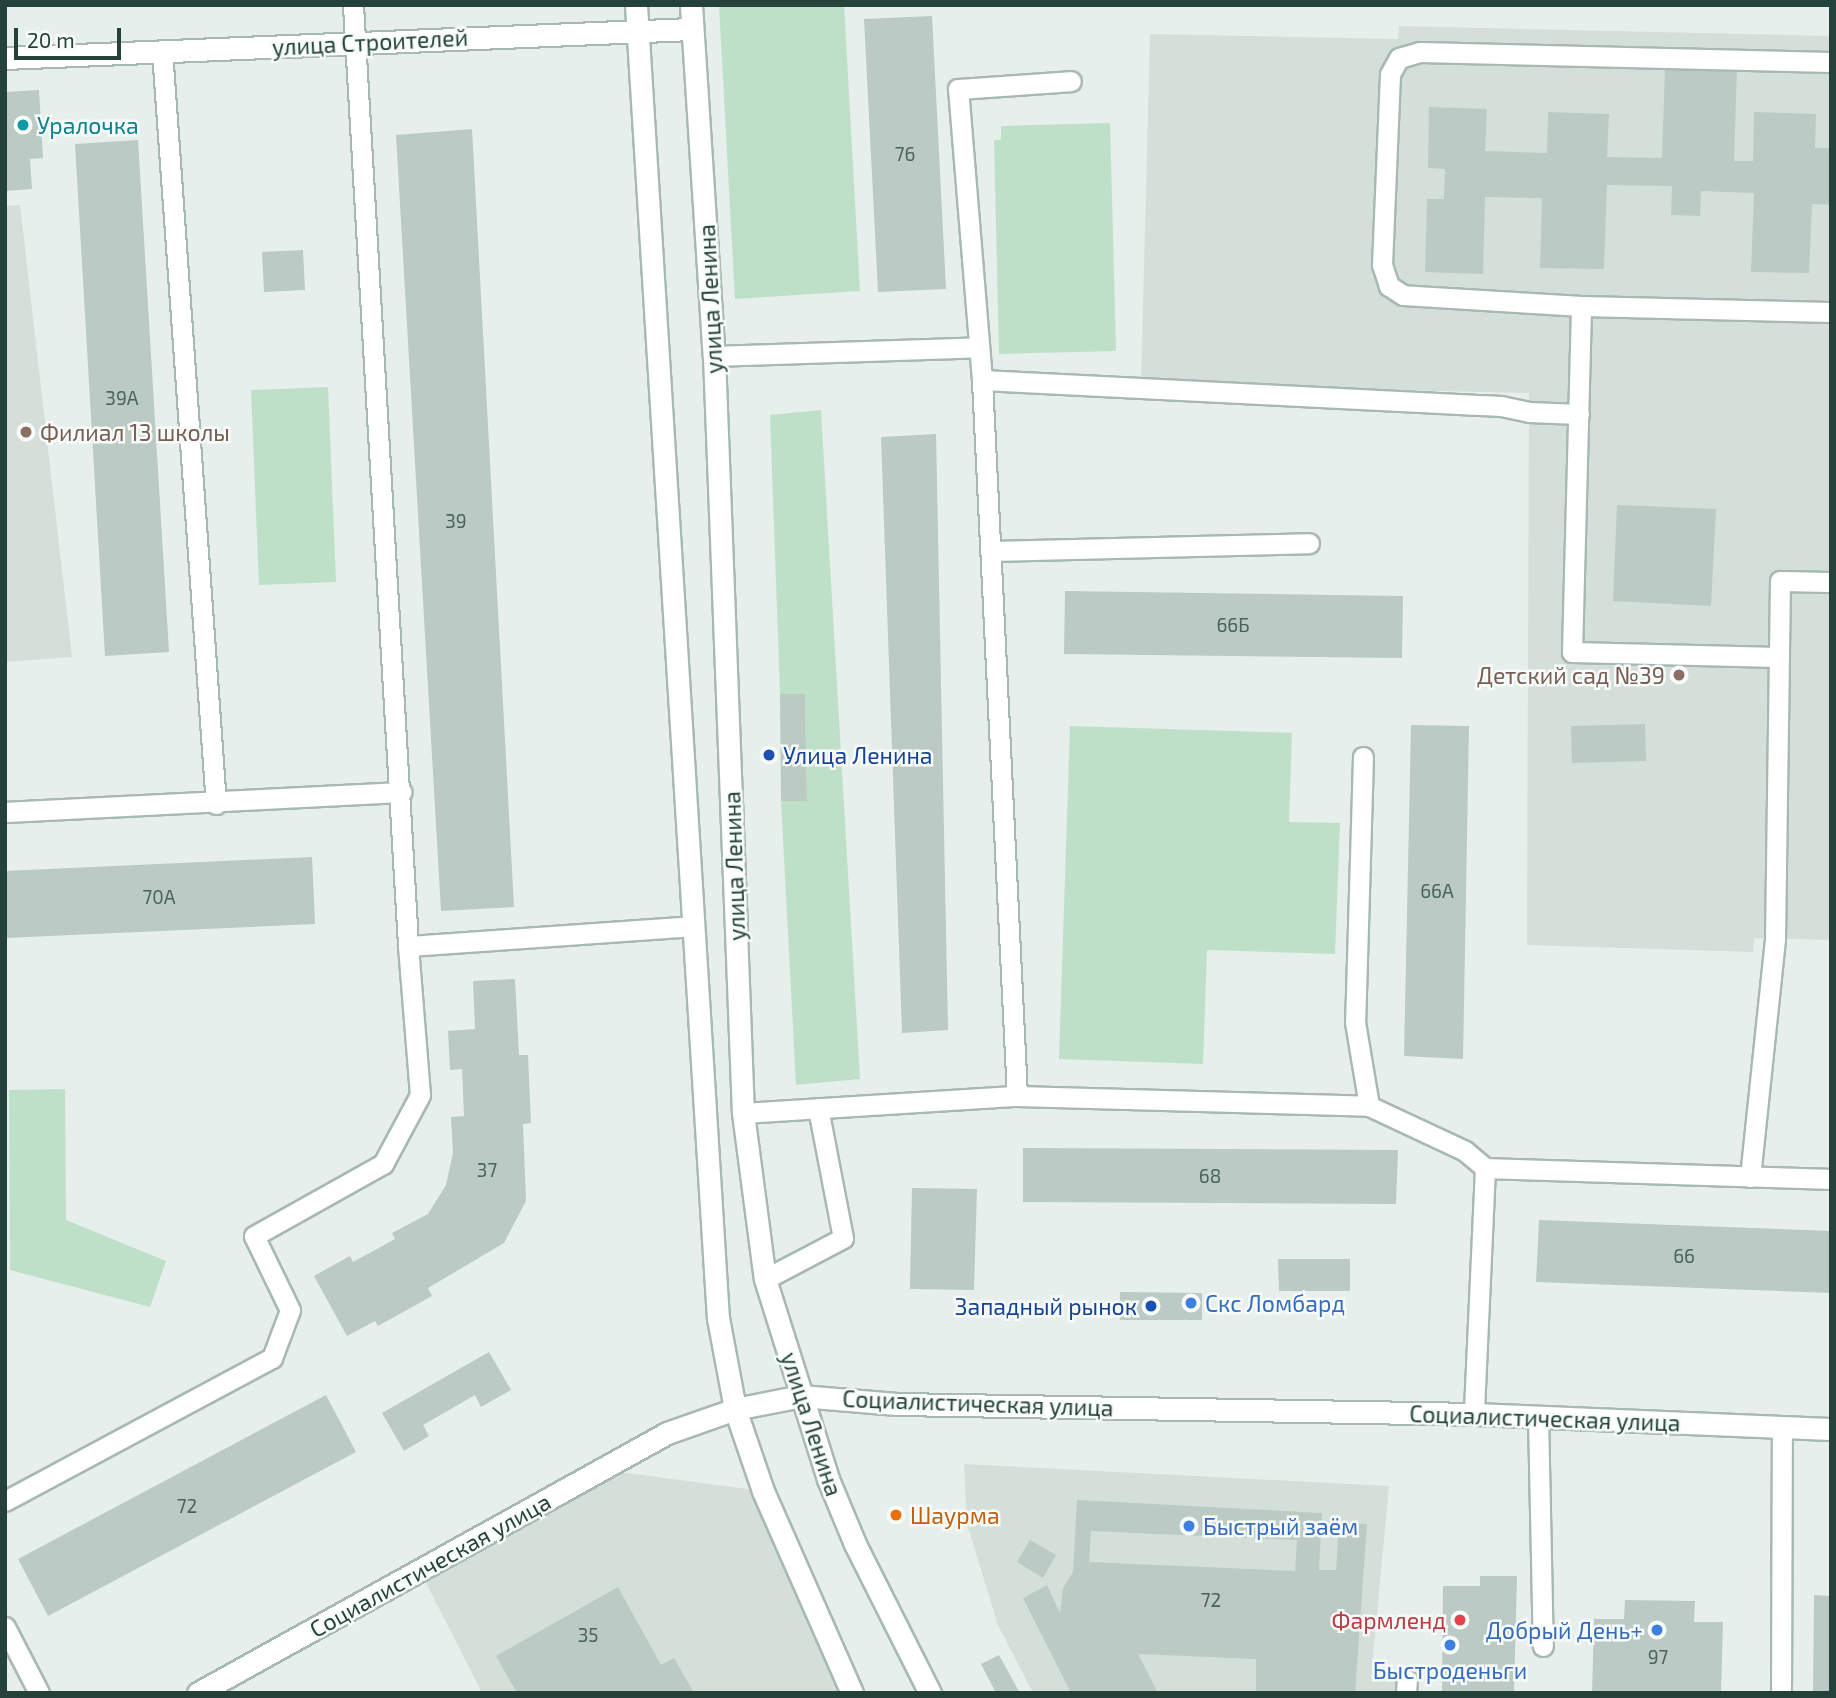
<!DOCTYPE html>
<meta charset="utf-8">
<style>
body{margin:0}
#map{position:relative;width:1836px;height:1698px;overflow:hidden;background:#e6efeb;font-family:"Exo 2",sans-serif}
div>[style]{position:absolute}
.built>*{inset:0;background:#d4dfda}
.green>*{inset:0;background:#bfe0c8}
.building>*{inset:0;background:#bbcac4}
.roads{filter:drop-shadow(2px 0 #a8b8b2) drop-shadow(-2px 0 #a8b8b2) drop-shadow(0 2px #a8b8b2) drop-shadow(0 -2px #a8b8b2)}
.lane>*{height:19px;margin:-9.5px;padding:0 9.5px;transform-origin:9.5px;border-radius:9.5px;background:#fff}
.secondary>*{height:21px;margin:-10.5px;padding:0 10.5px;transform-origin:10.5px;border-radius:10.5px;background:#fff}
.dots>*{width:19px;height:19px;translate:-50% -50%;box-sizing:border-box;border:4px solid #f7fbf9;border-radius:50%}
span{translate:-50% -50%;white-space:nowrap;text-align:center;line-height:1.15;-webkit-text-stroke:5px #f7fbf9;paint-order:stroke}
.number-label{font-size:19px;color:#4a645c}
.number-label span{-webkit-text-stroke-width:0}
.street-label{font-size:23px;color:#24423a}
.culture-label{font-size:23px;color:#0d838f}
.left{translate:0 -50%;text-align:left}
.education-label{font-size:23px;color:#785e54}
.right{translate:-100% -50%;text-align:right}
.transit-label{font-size:23px;color:#164399}
.shop-label{font-size:23px;color:#366cbe}
.food-label{font-size:23px;color:#c56008}
.health-label{font-size:23px;color:#be3a42}
.frame{position:absolute;inset:0;border:7px solid #24423a;pointer-events:none}
.scale{position:absolute;left:14px;top:28px;width:107px;height:32px;box-sizing:border-box;border:4px solid #24423a;border-top:0;padding-left:9px;font-size:21px;line-height:24px;white-space:nowrap;color:#24423a;-webkit-text-stroke:5px #f7fbf9;paint-order:stroke}
</style>
<div id="map">
<div class="built">
<div style="clip-path:polygon(1399px 26px,1831px 36px,1831px 940px,1754px 938px,1753px 952px,1527px 945px,1529px 393px,1141px 384px,1150px 34px,1398px 39px)"></div>
<div style="clip-path:polygon(20px 205px,72px 657px,5px 662px,5px 206px)"></div>
<div style="clip-path:polygon(964px 1464px,1389px 1486px,1371px 1678px,1407px 1680px,1406px 1693px,1033px 1693px,998px 1625px,967px 1524px)"></div>
<div style="clip-path:polygon(604px 1470px,763px 1491px,852px 1693px,482px 1693px,420px 1571px)"></div>
</div>
<div class="green">
<div style="clip-path:polygon(719px 5px,844px 5px,860px 291px,735px 299px)"></div>
<div style="clip-path:polygon(1110px 123px,1116px 351px,999px 354px,994px 140px,1001px 140px,1001px 126px)"></div>
<div style="clip-path:polygon(328px 387px,336px 582px,259px 585px,251px 390px)"></div>
<div style="clip-path:polygon(821px 410px,860px 1079px,796px 1085px,781px 801px,807px 800px,805px 694px,780px 694px,770px 415px)"></div>
<div style="clip-path:polygon(1070px 726px,1292px 733px,1289px 822px,1340px 823px,1335px 954px,1207px 950px,1203px 1064px,1059px 1059px)"></div>
<div style="clip-path:polygon(65px 1089px,66px 1220px,166px 1261px,150px 1307px,10px 1270px,9px 1090px)"></div>
</div>
<div class="building">
<div style="clip-path:polygon(932px 16px,946px 289px,878px 292px,864px 19px)"></div>
<div style="clip-path:polygon(1665px 67px,1737px 70px,1734px 161px,1753px 161px,1754px 112px,1816px 114px,1815px 148px,1831px 148px,1831px 205px,1812px 204px,1809px 273px,1751px 272px,1754px 193px,1701px 191px,1700px 216px,1671px 215px,1672px 186px,1607px 185px,1604px 269px,1540px 268px,1542px 198px,1485px 197px,1483px 274px,1425px 272px,1427px 199px,1444px 199px,1445px 169px,1428px 168px,1429px 107px,1487px 109px,1485px 151px,1547px 153px,1548px 112px,1609px 114px,1607px 157px,1662px 158px)"></div>
<div style="clip-path:polygon(39px 90px,43px 158px,30px 159px,32px 189px,5px 191px,5px 92px)"></div>
<div style="clip-path:polygon(472px 129px,514px 907px,441px 911px,396px 135px)"></div>
<div style="clip-path:polygon(138px 140px,169px 652px,105px 656px,75px 144px)"></div>
<div style="clip-path:polygon(303px 250px,305px 290px,264px 292px,262px 252px)"></div>
<div style="clip-path:polygon(936px 434px,948px 1030px,902px 1033px,881px 437px)"></div>
<div style="clip-path:polygon(1617px 505px,1716px 509px,1711px 606px,1613px 601px)"></div>
<div style="clip-path:polygon(1065px 591px,1403px 596px,1402px 658px,1064px 654px)"></div>
<div style="clip-path:polygon(780px 694px,805px 694px,807px 801px,781px 801px)"></div>
<div style="clip-path:polygon(1645px 724px,1646px 761px,1572px 763px,1571px 726px)"></div>
<div style="clip-path:polygon(1411px 725px,1469px 726px,1463px 1059px,1404px 1056px)"></div>
<div style="clip-path:polygon(312px 857px,315px 924px,5px 938px,5px 871px)"></div>
<div style="clip-path:polygon(515px 979px,519px 1055px,528px 1055px,531px 1123px,523px 1124px,526px 1201px,504px 1243px,428px 1288px,432px 1296px,378px 1326px,375px 1321px,347px 1336px,314px 1276px,350px 1256px,353px 1262px,395px 1239px,392px 1233px,428px 1214px,446px 1185px,453px 1153px,451px 1117px,464px 1116px,462px 1069px,450px 1070px,448px 1031px,475px 1029px,473px 981px)"></div>
<div style="clip-path:polygon(1023px 1148px,1398px 1150px,1396px 1204px,1023px 1202px)"></div>
<div style="clip-path:polygon(912px 1188px,977px 1189px,974px 1290px,910px 1289px)"></div>
<div style="clip-path:polygon(1539px 1220px,1831px 1231px,1831px 1293px,1536px 1282px)"></div>
<div style="clip-path:polygon(1278px 1259px,1350px 1259px,1350px 1291px,1279px 1291px)"></div>
<div style="clip-path:polygon(1120px 1292px,1202px 1293px,1202px 1320px,1120px 1320px)"></div>
<div style="clip-path:polygon(489px 1352px,511px 1390px,481px 1407px,475px 1395px,423px 1425px,429px 1436px,404px 1451px,382px 1413px)"></div>
<div style="clip-path:polygon(326px 1395px,356px 1452px,48px 1616px,18px 1559px)"></div>
<div style="clip-path:polygon(evenodd,1077px 1500px,1322px 1513px,1319px 1570px,1336px 1570px,1339px 1523px,1367px 1524px,1355px 1693px,1256px 1693px,1256px 1659px,1138px 1654px,1158px 1693px,1071px 1693px,1023px 1598px,1047px 1585px,1060px 1613px,1063px 1588px,1073px 1572px,1077px 1500px,1091px 1531px,1297px 1540px,1295px 1571px,1089px 1562px,1091px 1531px)"></div>
<div style="clip-path:polygon(1030px 1540px,1056px 1555px,1043px 1578px,1017px 1562px)"></div>
<div style="clip-path:polygon(1480px 1576px,1517px 1576px,1514px 1693px,1442px 1693px,1443px 1586px,1480px 1586px)"></div>
<div style="clip-path:polygon(618px 1587px,661px 1665px,674px 1658px,694px 1693px,517px 1693px,496px 1656px)"></div>
<div style="clip-path:polygon(1814px 1595px,1831px 1596px,1831px 1693px,1813px 1693px)"></div>
<div style="clip-path:polygon(1625px 1600px,1695px 1601px,1694px 1622px,1723px 1622px,1721px 1693px,1592px 1693px,1594px 1619px,1624px 1619px)"></div>
<div style="clip-path:polygon(999px 1655px,1020px 1693px,996px 1693px,981px 1664px)"></div>
</div>
<div class="roads">
<div class="lane">
<div style="left:353px;top:5px;width:943px;rotate:86.65deg"></div>
<div style="left:162px;top:51px;width:755px;rotate:85.9deg"></div>
<div style="left:1581px;top:306px;width:178px;rotate:-176.5deg"></div>
<div style="left:1403px;top:295px;width:17px;rotate:-147deg"></div>
<div style="left:1389px;top:286px;width:22px;rotate:-108deg"></div>
<div style="left:1382px;top:265px;width:191px;rotate:-87.6deg"></div>
<div style="left:1390px;top:74px;width:18px;rotate:-61deg"></div>
<div style="left:1399px;top:58px;width:22px;rotate:-16deg"></div>
<div style="left:1420px;top:52px;width:411px;rotate:1.4deg"></div>
<div style="left:714px;top:356px;width:265px;rotate:-1.9deg"></div>
<div style="left:982px;top:380px;width:520px;rotate:2.87deg"></div>
<div style="left:1501px;top:406px;width:29px;rotate:12deg"></div>
<div style="left:1529px;top:412px;width:50px;rotate:2.3deg"></div>
<div style="left:991px;top:551px;width:318px;rotate:-1.4deg"></div>
<div style="left:1779px;top:657px;width:207px;rotate:-178.6deg"></div>
<div style="left:1572px;top:652px;width:346px;rotate:-88.5deg"></div>
<div style="left:1581px;top:306px;width:250px;rotate:1.4deg"></div>
<div style="left:1363px;top:757px;width:265px;rotate:91.7deg"></div>
<div style="left:1355px;top:1022px;width:85px;rotate:80.5deg"></div>
<div style="left:5px;top:812px;width:397px;rotate:-2.9deg"></div>
<div style="left:1017px;top:1096px;width:717px;rotate:-92.8deg"></div>
<div style="left:982px;top:380px;width:292px;rotate:-94.7deg"></div>
<div style="left:958px;top:89px;width:113px;rotate:-4deg"></div>
<div style="left:743px;top:1113px;width:275px;rotate:-3.6deg"></div>
<div style="left:1017px;top:1096px;width:352px;rotate:1.6deg"></div>
<div style="left:1369px;top:1106px;width:106px;rotate:25.1deg"></div>
<div style="left:1465px;top:1151px;width:26px;rotate:40deg"></div>
<div style="left:1485px;top:1168px;width:246px;rotate:92.6deg"></div>
<div style="left:1485px;top:1168px;width:346px;rotate:1.8deg"></div>
<div style="left:1750px;top:1177px;width:239px;rotate:-84deg"></div>
<div style="left:1775px;top:939px;width:358px;rotate:-89.2deg"></div>
<div style="left:1780px;top:581px;width:51px;rotate:1.1deg"></div>
<div style="left:765px;top:1279px;width:88px;rotate:-27.7deg"></div>
<div style="left:843px;top:1238px;width:132px;rotate:-100.9deg"></div>
<div style="left:1538px;top:1416px;width:230px;rotate:88.8deg"></div>
<div style="left:5px;top:1501px;width:303px;rotate:-28.2deg"></div>
<div style="left:272px;top:1358px;width:51px;rotate:-69.4deg"></div>
<div style="left:290px;top:1310px;width:82px;rotate:-115.9deg"></div>
<div style="left:254px;top:1236px;width:148px;rotate:-29.2deg"></div>
<div style="left:383px;top:1164px;width:78px;rotate:-61.8deg"></div>
<div style="left:420px;top:1095px;width:149px;rotate:-94.6deg"></div>
<div style="left:408px;top:946px;width:285px;rotate:-4deg"></div>
<div style="left:5px;top:1627px;width:74px;rotate:62.7deg"></div>
<div style="left:1406px;top:1693px;width:13px;rotate:-86deg"></div>
<div style="left:1781px;top:1693px;width:265px;rotate:-89.8deg"></div>
</div>
<div class="secondary">
<div style="left:636px;top:5px;width:1316px;rotate:86.43deg"></div>
<div style="left:718px;top:1318px;width:93px;rotate:79.4deg"></div>
<div style="left:735px;top:1409px;width:87px;rotate:71.1deg"></div>
<div style="left:763px;top:1491px;width:221px;rotate:66.2deg"></div>
<div style="left:691px;top:5px;width:352px;rotate:86.3deg"></div>
<div style="left:714px;top:356px;width:758px;rotate:87.81deg"></div>
<div style="left:743px;top:1113px;width:167px;rotate:82.5deg"></div>
<div style="left:765px;top:1279px;width:210px;rotate:72.5deg"></div>
<div style="left:828px;top:1479px;width:70px;rotate:67.4deg"></div>
<div style="left:855px;top:1544px;width:167px;rotate:63.3deg"></div>
<div style="left:5px;top:58px;width:688px;rotate:-2.42deg"></div>
<div style="left:198px;top:1693px;width:536px;rotate:-29deg"></div>
<div style="left:667px;top:1433px;width:72px;rotate:-19.4deg"></div>
<div style="left:735px;top:1409px;width:67px;rotate:-11.1deg"></div>
<div style="left:801px;top:1396px;width:96px;rotate:4.8deg"></div>
<div style="left:897px;top:1404px;width:577px;rotate:0.99deg"></div>
<div style="left:1474px;top:1414px;width:357px;rotate:2.4deg"></div>
</div>
</div>
<div class="dots">
<div style="left:23px;top:125px;background:#0f9aa8"></div>
<div style="left:26px;top:432px;background:#8d6e63"></div>
<div style="left:1679px;top:675px;background:#8d6e63"></div>
<div style="left:769px;top:755px;background:#1a4fb4"></div>
<div style="left:1191px;top:1303px;background:#3f7fe0"></div>
<div style="left:1151px;top:1306px;background:#1a4fb4"></div>
<div style="left:896px;top:1515px;background:#e8710a"></div>
<div style="left:1189px;top:1526px;background:#3f7fe0"></div>
<div style="left:1460px;top:1620px;background:#e0444e"></div>
<div style="left:1657px;top:1630px;background:#3f7fe0"></div>
<div style="left:1450px;top:1645px;background:#3f7fe0"></div>
</div>
<div class="number-label">
<span style="left:905px;top:154px">76</span>
<span style="left:122px;top:398px">39А</span>
<span style="left:456px;top:521px">39</span>
<span style="left:1233px;top:625px">66Б</span>
<span style="left:1437px;top:891px">66А</span>
<span style="left:159px;top:897px">70А</span>
<span style="left:487px;top:1170px">37</span>
<span style="left:1210px;top:1176px">68</span>
<span style="left:1684px;top:1256px">66</span>
<span style="left:187px;top:1506px">72</span>
<span style="left:1211px;top:1600px">72</span>
<span style="left:588px;top:1635px">35</span>
<span style="left:1658px;top:1657px">97</span>
</div>
<div class="street-label">
<span style="left:370px;top:42px;rotate:-3deg">улица Строителей</span>
<span style="left:710px;top:299px;rotate:-93deg">улица Ленина</span>
<span style="left:734px;top:866px;rotate:-92deg">улица Ленина</span>
<span style="left:978px;top:1403px;rotate:2deg">Социалистическая улица</span>
<span style="left:1545px;top:1418px;rotate:2deg">Социалистическая улица</span>
<span style="left:812px;top:1424px;rotate:72deg">улица Ленина</span>
<span style="left:430px;top:1565px;rotate:-29deg">Социалистическая улица</span>
</div>
<div class="culture-label">
<span class="left" style="left:37px;top:125px">Уралочка</span>
</div>
<div class="education-label">
<span class="left" style="left:40px;top:432px">Филиал 13 школы</span>
<span class="right" style="left:1665px;top:675px">Детский сад №39</span>
</div>
<div class="transit-label">
<span class="left" style="left:783px;top:755px">Улица Ленина</span>
<span class="right" style="left:1137px;top:1306px">Западный рынок</span>
</div>
<div class="shop-label">
<span class="left" style="left:1205px;top:1303px">Скс Ломбард</span>
<span class="left" style="left:1203px;top:1526px">Быстрый заём</span>
<span class="right" style="left:1643px;top:1630px">Добрый День+</span>
<span style="left:1450px;top:1670px">Быстроденьги</span>
</div>
<div class="food-label">
<span class="left" style="left:910px;top:1515px">Шаурма</span>
</div>
<div class="health-label">
<span class="right" style="left:1446px;top:1620px">Фармленд</span>
</div>
<div class="frame"></div>
<div class="scale">20 m</div>
</div>
